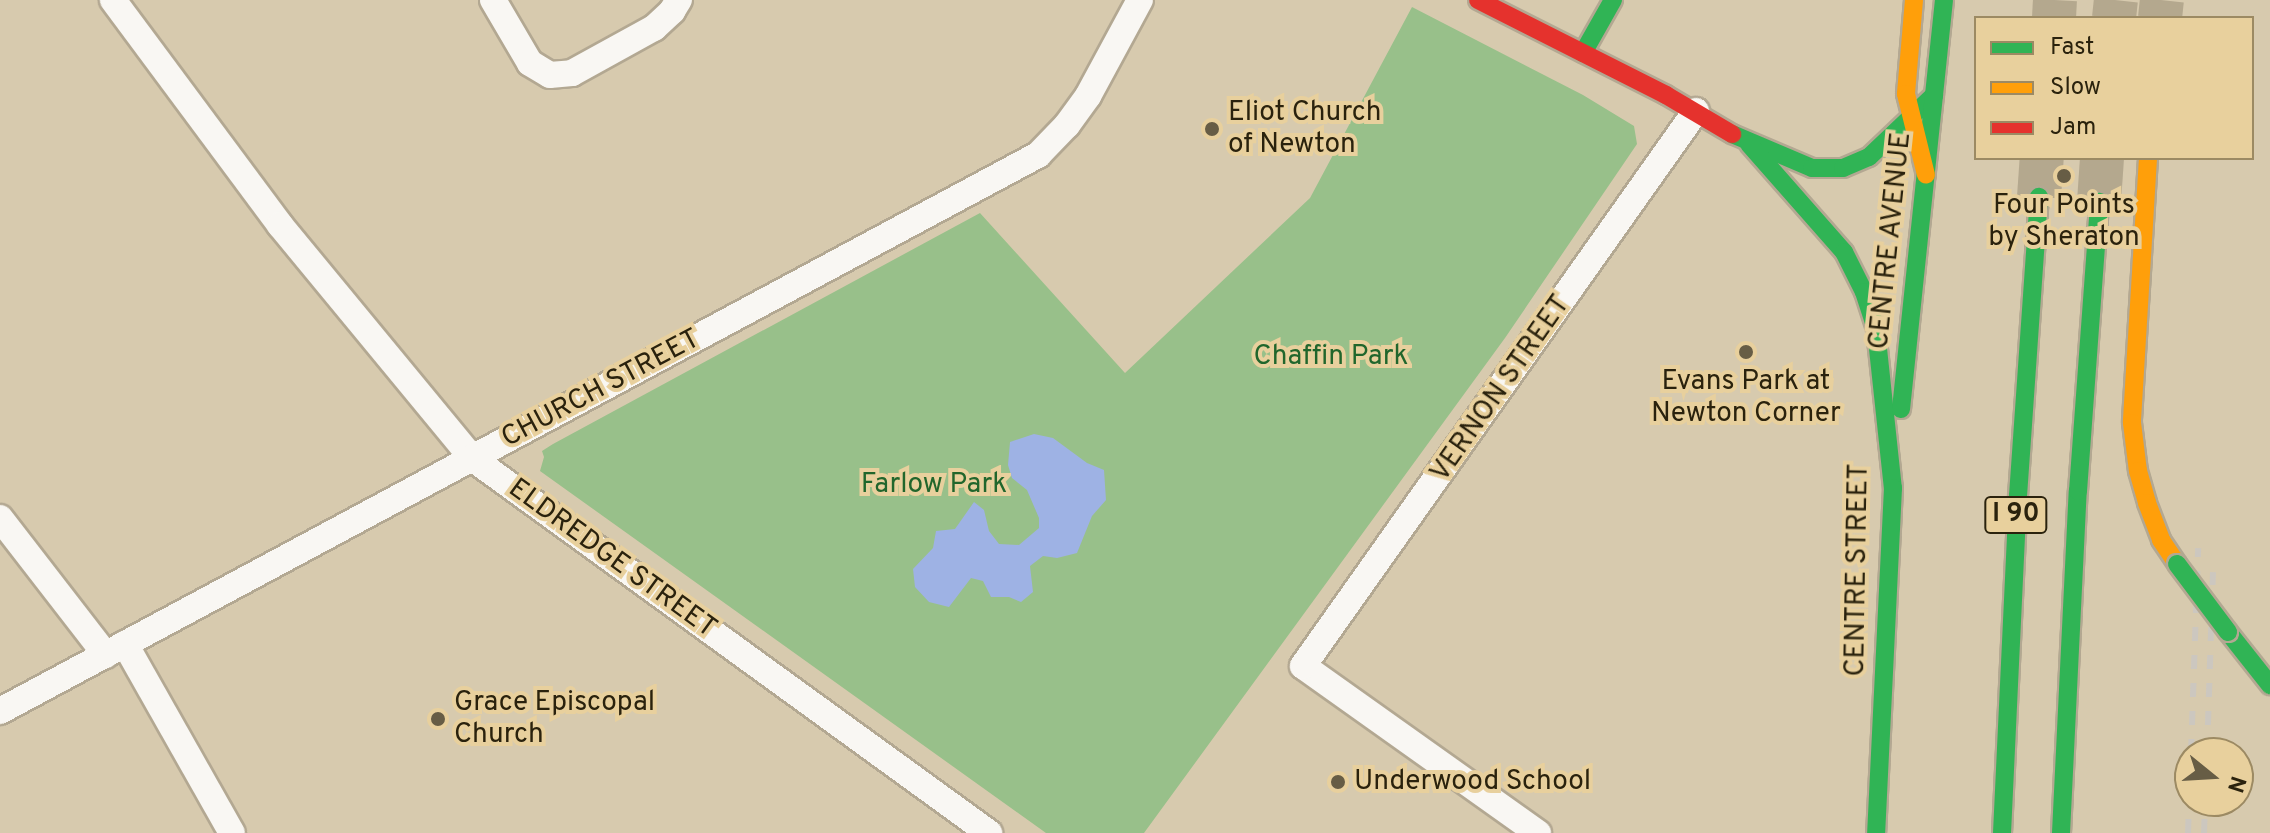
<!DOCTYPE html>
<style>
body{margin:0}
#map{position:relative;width:2270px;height:833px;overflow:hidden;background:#d7caae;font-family:Overpass,sans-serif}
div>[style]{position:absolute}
.green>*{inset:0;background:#98c08a}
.water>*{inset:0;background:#9eb2e4}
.highway-tunnel>*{height:44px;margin-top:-22px;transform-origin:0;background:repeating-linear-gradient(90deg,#b4a88e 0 44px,transparent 0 66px)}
.roads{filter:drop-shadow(2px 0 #b3a892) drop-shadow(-2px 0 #b3a892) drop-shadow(0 2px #b3a892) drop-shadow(0 -2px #b3a892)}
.street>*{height:26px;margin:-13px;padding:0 13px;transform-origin:13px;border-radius:13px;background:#f9f7f3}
.fast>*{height:18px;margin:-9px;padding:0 9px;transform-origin:9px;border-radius:9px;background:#30b455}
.slow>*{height:18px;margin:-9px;padding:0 9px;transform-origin:9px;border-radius:9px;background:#ff9f0a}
.jam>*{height:18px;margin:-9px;padding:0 9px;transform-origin:9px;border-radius:9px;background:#e5322d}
.rail>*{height:6px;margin-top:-3px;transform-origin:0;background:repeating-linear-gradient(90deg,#ccc7bf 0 14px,transparent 0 28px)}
.bridges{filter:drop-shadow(2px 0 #b3a892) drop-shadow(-2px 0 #b3a892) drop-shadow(0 2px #b3a892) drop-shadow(0 -2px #b3a892)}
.fast-bridge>*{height:18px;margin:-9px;padding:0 9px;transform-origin:9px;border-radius:9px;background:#30b455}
.dots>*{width:22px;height:22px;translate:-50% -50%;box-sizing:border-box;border:4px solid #e8d09d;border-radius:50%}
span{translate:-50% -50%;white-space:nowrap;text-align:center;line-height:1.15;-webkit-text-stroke:8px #e8d09d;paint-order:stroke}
.shield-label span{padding:2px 6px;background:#e8d09d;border:2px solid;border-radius:6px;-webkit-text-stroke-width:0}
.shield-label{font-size:26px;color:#2a220d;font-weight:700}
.poi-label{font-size:28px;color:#2a220d}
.left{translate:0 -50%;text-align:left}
.street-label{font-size:28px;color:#2a220d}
.park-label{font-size:28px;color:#21662c}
.legend{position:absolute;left:1974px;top:16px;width:280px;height:144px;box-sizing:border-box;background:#e8d09d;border:2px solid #9c8a63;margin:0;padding:10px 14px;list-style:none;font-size:24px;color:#2a220d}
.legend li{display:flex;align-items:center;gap:16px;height:40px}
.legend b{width:40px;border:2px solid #9c8a63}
.north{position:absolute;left:2174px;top:737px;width:80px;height:80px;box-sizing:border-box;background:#e8d09d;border:2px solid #9c8a63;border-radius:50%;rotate:108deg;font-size:22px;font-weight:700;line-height:32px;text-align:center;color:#2a220d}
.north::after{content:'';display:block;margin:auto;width:28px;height:36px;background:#675d45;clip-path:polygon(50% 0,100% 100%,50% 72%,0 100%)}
</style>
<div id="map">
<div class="green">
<div style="clip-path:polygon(1412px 7px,1583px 95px,1634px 126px,1637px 144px,1505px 338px,1144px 833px,1046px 833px,540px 471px,544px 457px,542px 451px,553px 444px,980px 213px,1125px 373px,1310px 198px)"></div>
</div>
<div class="water">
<div style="clip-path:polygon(1034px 434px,1053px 438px,1087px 463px,1104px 470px,1106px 500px,1092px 516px,1077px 553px,1057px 558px,1043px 556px,1030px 566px,1033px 592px,1021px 602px,1009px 597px,991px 597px,983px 581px,971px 578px,949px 607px,929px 602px,915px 587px,913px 569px,933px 548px,936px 531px,955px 529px,974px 502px,984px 510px,989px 531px,999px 544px,1019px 545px,1039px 528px,1039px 518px,1027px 490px,1012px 478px,1008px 465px,1010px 442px)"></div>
</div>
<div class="highway-tunnel">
<div style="left:2054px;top:18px;width:18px;rotate:-87deg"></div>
<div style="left:2114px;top:18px;width:18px;rotate:-84deg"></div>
<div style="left:2160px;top:18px;width:18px;rotate:-84deg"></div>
<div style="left:2039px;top:197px;width:39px;rotate:-86deg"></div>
<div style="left:2099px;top:202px;width:44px;rotate:-86.1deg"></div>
</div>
<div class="roads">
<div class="street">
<div style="left:113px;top:0;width:280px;rotate:53.4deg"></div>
<div style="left:280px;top:225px;width:302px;rotate:50.5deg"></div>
<div style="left:472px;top:458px;width:639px;rotate:35.95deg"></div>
<div style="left:493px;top:0;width:73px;rotate:59.6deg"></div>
<div style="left:530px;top:63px;width:23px;rotate:31deg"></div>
<div style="left:550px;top:75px;width:22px;rotate:-5deg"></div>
<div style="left:572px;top:73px;width:94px;rotate:-28.8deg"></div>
<div style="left:654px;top:28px;width:25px;rotate:-43deg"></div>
<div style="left:672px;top:11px;width:13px;rotate:-58deg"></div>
<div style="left:0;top:518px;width:173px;rotate:52.3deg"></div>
<div style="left:125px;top:644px;width:217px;rotate:60.5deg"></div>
<div style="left:0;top:711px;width:1178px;rotate:-28.18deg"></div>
<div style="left:1038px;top:155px;width:42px;rotate:-46deg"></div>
<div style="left:1067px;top:125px;width:36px;rotate:-54deg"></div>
<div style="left:1088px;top:96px;width:109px;rotate:-61.6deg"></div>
<div style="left:1538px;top:833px;width:288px;rotate:-144.6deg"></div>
<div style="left:1303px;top:666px;width:680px;rotate:-54.7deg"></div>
</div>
<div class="fast">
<div style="left:1583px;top:53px;width:61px;rotate:-60.5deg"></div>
<div style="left:1732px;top:134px;width:87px;rotate:23deg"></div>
<div style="left:1812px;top:168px;width:31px"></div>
<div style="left:1843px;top:168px;width:28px;rotate:-23deg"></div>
<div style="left:1869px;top:157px;width:90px;rotate:-43.6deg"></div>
<div style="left:1749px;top:144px;width:144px;rotate:48.7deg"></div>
<div style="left:1844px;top:252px;width:45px;rotate:63.4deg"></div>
<div style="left:1864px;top:292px;width:40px;rotate:72deg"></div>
<div style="left:1876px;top:330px;width:159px;rotate:83.9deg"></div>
<div style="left:1893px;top:488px;width:345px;rotate:92.8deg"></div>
<div style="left:1901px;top:409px;width:411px;rotate:-84deg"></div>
<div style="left:2228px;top:632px;width:68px;rotate:51.6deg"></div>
<div style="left:2002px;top:833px;width:337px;rotate:-87.3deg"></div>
<div style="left:2018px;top:496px;width:300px;rotate:-86deg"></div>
<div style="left:2061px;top:833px;width:342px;rotate:-87.2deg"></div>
<div style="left:2078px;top:491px;width:290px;rotate:-85.8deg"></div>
</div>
<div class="slow">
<div style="left:1914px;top:0;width:94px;rotate:94.9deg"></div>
<div style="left:1906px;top:94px;width:83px;rotate:76.1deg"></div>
<div style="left:2148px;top:158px;width:265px;rotate:93.5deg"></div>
<div style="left:2132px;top:423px;width:48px;rotate:82.9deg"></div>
<div style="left:2138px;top:471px;width:33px;rotate:74deg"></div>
<div style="left:2147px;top:503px;width:40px;rotate:69deg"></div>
<div style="left:2161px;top:540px;width:29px;rotate:56deg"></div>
</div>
<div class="jam">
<div style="left:1478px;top:0;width:211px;rotate:26.8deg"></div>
<div style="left:1666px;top:95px;width:77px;rotate:30.6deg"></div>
</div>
</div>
<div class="rail">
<div style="left:2191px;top:753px;width:205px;rotate:-88deg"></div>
<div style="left:2207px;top:753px;width:181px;rotate:-88.1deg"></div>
<div style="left:2188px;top:833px;width:57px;rotate:-88deg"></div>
<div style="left:2204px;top:833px;width:32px;rotate:-88deg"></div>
</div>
<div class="bridges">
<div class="fast-bridge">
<div style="left:2177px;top:564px;width:85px;rotate:53.1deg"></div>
</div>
</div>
<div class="dots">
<div style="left:1212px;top:129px;background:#675d45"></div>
<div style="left:2064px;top:176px;background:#675d45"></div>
<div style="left:1746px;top:352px;background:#675d45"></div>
<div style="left:438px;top:719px;background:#675d45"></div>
<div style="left:1338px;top:782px;background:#675d45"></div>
</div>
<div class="shield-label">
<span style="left:2016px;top:515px">I 90</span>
</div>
<div class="poi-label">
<span class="left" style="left:1228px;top:129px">Eliot Church<br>of Newton</span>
<span style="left:2064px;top:222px">Four Points<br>by Sheraton</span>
<span style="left:1746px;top:398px">Evans Park at<br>Newton Corner</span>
<span class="left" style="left:454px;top:719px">Grace Episcopal<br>Church</span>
<span class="left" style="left:1354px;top:782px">Underwood School</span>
</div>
<div class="street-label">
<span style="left:1891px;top:241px;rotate:-84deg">CENTRE AVENUE</span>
<span style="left:601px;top:389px;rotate:-28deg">CHURCH STREET</span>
<span style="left:1501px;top:389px;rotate:-55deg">VERNON STREET</span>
<span style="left:612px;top:559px;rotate:36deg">ELDREDGE STREET</span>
<span style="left:1858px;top:570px;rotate:-89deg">CENTRE STREET</span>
</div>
<div class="park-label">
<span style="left:1331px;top:357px">Chaffin Park</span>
<span style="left:934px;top:485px">Farlow Park</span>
</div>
<ul class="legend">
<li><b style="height:10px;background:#30b455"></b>Fast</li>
<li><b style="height:10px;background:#ff9f0a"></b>Slow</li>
<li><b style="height:10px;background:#e5322d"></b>Jam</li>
</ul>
<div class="north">N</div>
</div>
